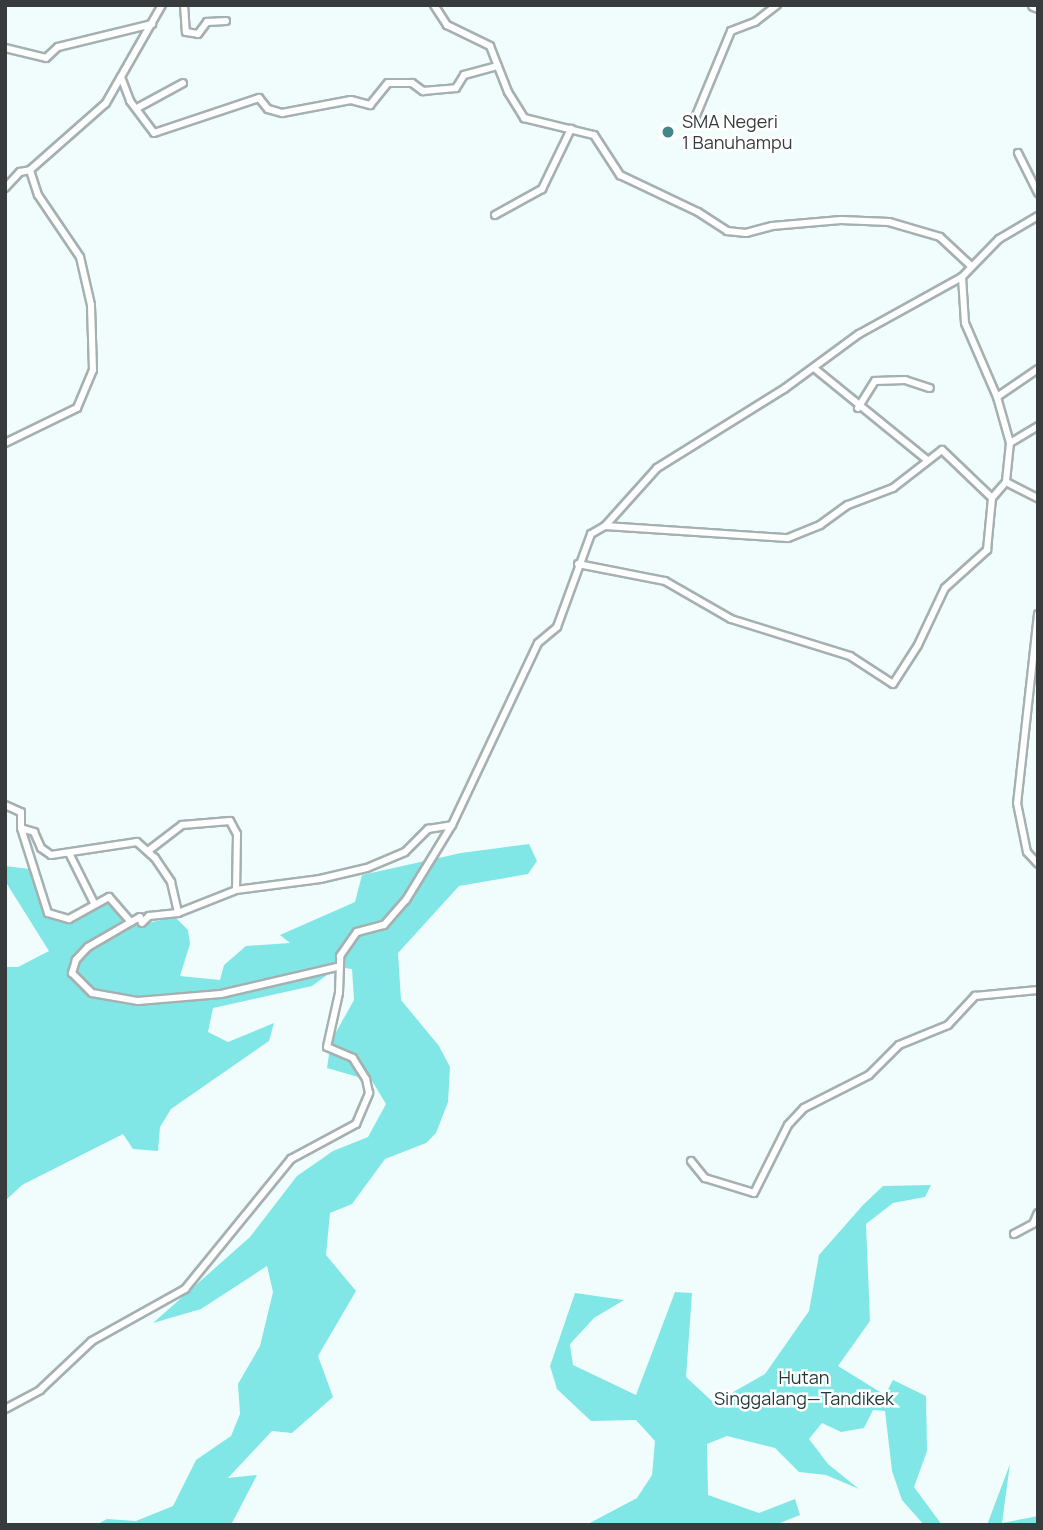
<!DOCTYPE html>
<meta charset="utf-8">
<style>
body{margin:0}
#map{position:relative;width:1043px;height:1530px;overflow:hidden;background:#f1fdfd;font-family:Manrope,sans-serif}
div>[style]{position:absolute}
.green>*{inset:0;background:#80e7e6}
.roads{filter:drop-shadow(2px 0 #a5b1b1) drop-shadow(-2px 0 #a5b1b1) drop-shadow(0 2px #a5b1b1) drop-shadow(0 -2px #a5b1b1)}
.street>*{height:6px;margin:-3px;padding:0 3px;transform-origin:3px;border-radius:3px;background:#fff}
.secondary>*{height:9px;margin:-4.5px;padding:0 4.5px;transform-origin:4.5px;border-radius:4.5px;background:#fff}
.dots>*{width:19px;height:19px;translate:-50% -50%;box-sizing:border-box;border:4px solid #fff;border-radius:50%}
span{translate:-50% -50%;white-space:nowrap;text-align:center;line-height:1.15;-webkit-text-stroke:5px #fff;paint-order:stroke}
.poi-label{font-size:18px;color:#373b3b}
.left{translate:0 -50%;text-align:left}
.park-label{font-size:18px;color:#1f3838}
.frame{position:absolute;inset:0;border:7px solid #373b3b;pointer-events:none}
</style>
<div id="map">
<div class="green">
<div style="clip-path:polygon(529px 844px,537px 861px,528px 874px,459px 886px,398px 953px,401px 1000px,439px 1046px,450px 1067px,448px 1102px,436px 1133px,426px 1143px,385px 1159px,352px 1204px,330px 1213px,326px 1255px,356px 1291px,318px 1356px,333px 1397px,292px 1433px,272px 1431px,228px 1478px,257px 1475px,231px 1525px,96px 1525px,107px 1519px,136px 1521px,173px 1506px,196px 1460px,231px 1436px,240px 1414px,238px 1384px,260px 1346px,273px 1292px,267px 1266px,201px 1309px,153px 1323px,250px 1237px,297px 1176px,333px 1151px,368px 1137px,386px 1104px,372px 1081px,327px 1068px,331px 1041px,354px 1000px,352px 969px,338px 967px,312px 986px,213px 1008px,208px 1032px,228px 1042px,274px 1023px,269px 1041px,171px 1109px,160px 1127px,158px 1151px,133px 1149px,123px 1134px,22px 1185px,5px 1201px,5px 967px,18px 967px,49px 951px,7px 884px,5px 866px,38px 870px,45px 904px,60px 920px,74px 920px,104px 903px,114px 905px,134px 926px,175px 917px,188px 930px,190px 944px,180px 976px,220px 980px,224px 965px,246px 946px,290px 943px,280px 935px,355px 902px,362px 875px,461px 853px)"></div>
<div style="clip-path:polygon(931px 1185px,925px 1197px,893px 1203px,866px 1224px,870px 1321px,838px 1366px,885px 1395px,893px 1380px,926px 1396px,927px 1451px,914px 1487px,942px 1525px,924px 1525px,902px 1500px,892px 1471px,885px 1411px,873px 1410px,864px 1428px,841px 1432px,822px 1423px,809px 1439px,828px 1464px,859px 1489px,826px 1475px,799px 1472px,775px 1448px,727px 1436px,707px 1444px,708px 1495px,759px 1513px,795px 1499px,800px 1515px,775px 1525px,586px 1525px,637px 1498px,652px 1475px,655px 1441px,636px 1420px,591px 1421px,557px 1389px,550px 1366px,575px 1293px,624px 1300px,594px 1318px,570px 1344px,573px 1365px,636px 1395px,675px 1292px,692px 1293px,686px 1377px,714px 1403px,765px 1374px,809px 1311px,819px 1255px,863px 1205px,883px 1186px)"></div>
<div style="clip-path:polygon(1010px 1464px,1002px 1523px,1038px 1516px,1038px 1525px,987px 1525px)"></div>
</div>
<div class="roads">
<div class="street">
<div style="left:184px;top:5px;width:27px;rotate:86deg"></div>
<div style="left:186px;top:32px;width:12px;rotate:9deg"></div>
<div style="left:198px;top:34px;width:15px;rotate:-53deg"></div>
<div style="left:207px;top:22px;width:19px;rotate:-3deg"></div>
<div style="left:434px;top:5px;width:24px;rotate:57deg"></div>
<div style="left:447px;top:25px;width:48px;rotate:26deg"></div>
<div style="left:490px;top:46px;width:49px;rotate:68.6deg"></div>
<div style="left:508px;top:92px;width:31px;rotate:58deg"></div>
<div style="left:524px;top:118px;width:72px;rotate:13.7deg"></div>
<div style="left:594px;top:135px;width:48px;rotate:57deg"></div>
<div style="left:620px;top:175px;width:86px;rotate:25.4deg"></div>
<div style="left:698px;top:212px;width:35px;rotate:33deg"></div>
<div style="left:727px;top:231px;width:19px;rotate:6deg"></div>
<div style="left:746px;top:233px;width:27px;rotate:-15deg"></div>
<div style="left:772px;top:226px;width:69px;rotate:-5deg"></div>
<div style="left:841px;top:220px;width:48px;rotate:2.4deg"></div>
<div style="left:889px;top:222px;width:53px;rotate:16.4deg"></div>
<div style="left:940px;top:237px;width:41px;rotate:43deg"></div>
<div style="left:5px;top:48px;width:42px;rotate:13.7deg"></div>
<div style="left:46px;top:58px;width:16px;rotate:-43deg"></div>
<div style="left:58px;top:47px;width:97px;rotate:-13.7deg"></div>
<div style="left:121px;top:77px;width:26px;rotate:69deg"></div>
<div style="left:130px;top:101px;width:40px;rotate:53deg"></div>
<div style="left:154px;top:133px;width:111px;rotate:-18.4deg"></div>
<div style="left:259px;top:98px;width:14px;rotate:51deg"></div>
<div style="left:268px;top:109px;width:15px;rotate:16deg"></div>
<div style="left:282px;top:113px;width:70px;rotate:-10.7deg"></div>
<div style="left:351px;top:100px;width:20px;rotate:15deg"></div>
<div style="left:370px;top:105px;width:28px;rotate:-51deg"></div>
<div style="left:388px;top:83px;width:24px"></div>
<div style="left:412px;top:83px;width:14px;rotate:36deg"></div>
<div style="left:423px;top:91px;width:33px;rotate:-5deg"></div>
<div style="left:456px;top:88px;width:15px;rotate:-58deg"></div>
<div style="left:464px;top:75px;width:35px;rotate:-15deg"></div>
<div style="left:139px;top:107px;width:50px;rotate:-28.6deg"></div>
<div style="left:695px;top:118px;width:94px;rotate:-67.5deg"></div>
<div style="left:731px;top:31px;width:26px;rotate:-21deg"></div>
<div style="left:755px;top:22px;width:28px;rotate:-38deg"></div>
<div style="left:1018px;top:153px;width:45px;rotate:63.4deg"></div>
<div style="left:5px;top:188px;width:22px;rotate:-47deg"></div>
<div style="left:20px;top:172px;width:10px;rotate:-11deg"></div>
<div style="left:495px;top:215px;width:54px;rotate:-29deg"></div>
<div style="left:542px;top:189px;width:67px;rotate:-64.2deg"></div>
<div style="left:962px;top:277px;width:46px;rotate:86.3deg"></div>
<div style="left:965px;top:323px;width:81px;rotate:66.6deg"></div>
<div style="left:997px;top:397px;width:48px;rotate:74.2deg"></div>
<div style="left:1010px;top:443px;width:39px;rotate:96deg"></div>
<div style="left:1006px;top:482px;width:36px;rotate:27deg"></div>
<div style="left:814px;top:368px;width:144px;rotate:39.1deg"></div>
<div style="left:997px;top:397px;width:50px;rotate:-34.3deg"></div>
<div style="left:858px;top:408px;width:32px;rotate:-58deg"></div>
<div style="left:875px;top:381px;width:30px;rotate:-2deg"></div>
<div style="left:905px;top:380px;width:26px;rotate:18deg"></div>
<div style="left:5px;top:443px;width:80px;rotate:-25.9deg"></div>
<div style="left:77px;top:408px;width:41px;rotate:-67.2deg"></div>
<div style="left:93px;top:370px;width:65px;rotate:-91.8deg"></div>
<div style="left:91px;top:305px;width:49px;rotate:-102.9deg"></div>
<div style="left:80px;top:257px;width:75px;rotate:-124.1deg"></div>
<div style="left:38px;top:195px;width:26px;rotate:-108deg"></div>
<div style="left:30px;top:170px;width:101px;rotate:-41.4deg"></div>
<div style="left:106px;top:103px;width:113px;rotate:-60.3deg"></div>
<div style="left:1010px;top:443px;width:33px;rotate:-31deg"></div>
<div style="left:605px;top:526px;width:183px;rotate:3.8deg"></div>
<div style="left:788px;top:538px;width:35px;rotate:-22deg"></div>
<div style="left:820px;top:525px;width:34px;rotate:-36deg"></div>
<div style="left:848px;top:505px;width:48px;rotate:-20.7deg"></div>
<div style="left:893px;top:488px;width:62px;rotate:-37.8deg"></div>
<div style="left:942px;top:450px;width:69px;rotate:43.8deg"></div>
<div style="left:578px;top:564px;width:89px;rotate:11.1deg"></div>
<div style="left:665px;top:581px;width:76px;rotate:29.9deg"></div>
<div style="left:731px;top:619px;width:125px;rotate:17.3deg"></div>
<div style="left:850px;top:656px;width:51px;rotate:33.1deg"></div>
<div style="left:893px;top:684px;width:46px;rotate:-57.3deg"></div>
<div style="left:918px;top:645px;width:63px;rotate:-64.7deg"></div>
<div style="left:945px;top:588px;width:57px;rotate:-42.1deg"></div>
<div style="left:987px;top:550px;width:52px;rotate:-84.5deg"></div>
<div style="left:992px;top:498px;width:21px;rotate:-49deg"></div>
<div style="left:1038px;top:614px;width:190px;rotate:96.3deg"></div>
<div style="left:1017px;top:803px;width:50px;rotate:78.5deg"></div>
<div style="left:1027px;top:852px;width:16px;rotate:47deg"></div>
<div style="left:5px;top:805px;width:17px;rotate:24deg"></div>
<div style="left:21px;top:812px;width:16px;rotate:90deg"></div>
<div style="left:21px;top:828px;width:89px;rotate:72.4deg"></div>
<div style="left:48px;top:913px;width:22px;rotate:16deg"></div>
<div style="left:69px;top:919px;width:46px;rotate:-28.8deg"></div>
<div style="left:109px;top:897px;width:33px;rotate:49deg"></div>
<div style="left:131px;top:922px;width:10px;rotate:-29deg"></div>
<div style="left:140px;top:917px;width:6px;rotate:72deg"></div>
<div style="left:142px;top:923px;width:10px;rotate:-45deg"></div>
<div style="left:149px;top:916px;width:29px;rotate:-6deg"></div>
<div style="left:178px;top:913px;width:62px;rotate:-21.6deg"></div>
<div style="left:236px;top:890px;width:85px;rotate:-7.5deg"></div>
<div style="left:320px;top:879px;width:48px;rotate:-13.2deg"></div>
<div style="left:367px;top:868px;width:41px;rotate:-22.8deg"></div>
<div style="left:405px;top:852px;width:33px;rotate:-45deg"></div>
<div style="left:428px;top:829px;width:24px;rotate:-9deg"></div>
<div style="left:21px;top:828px;width:14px;rotate:17deg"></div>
<div style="left:34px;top:832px;width:17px;rotate:66deg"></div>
<div style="left:41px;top:848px;width:12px;rotate:35deg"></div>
<div style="left:51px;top:855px;width:87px;rotate:-8.6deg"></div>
<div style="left:137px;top:842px;width:24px;rotate:42deg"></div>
<div style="left:155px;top:858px;width:29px;rotate:56deg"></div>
<div style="left:171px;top:882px;width:32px;rotate:77deg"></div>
<div style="left:148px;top:851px;width:43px;rotate:-37.4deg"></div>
<div style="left:182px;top:825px;width:48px;rotate:-4.8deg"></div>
<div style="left:230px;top:821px;width:15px;rotate:62deg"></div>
<div style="left:237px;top:834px;width:56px;rotate:91deg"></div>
<div style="left:69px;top:853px;width:56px;rotate:63.4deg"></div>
<div style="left:131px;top:922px;width:50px;rotate:149.8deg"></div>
<div style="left:88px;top:947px;width:18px;rotate:133deg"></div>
<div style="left:76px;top:960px;width:14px;rotate:107deg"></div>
<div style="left:72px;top:973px;width:28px;rotate:45deg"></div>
<div style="left:92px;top:993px;width:47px;rotate:9.9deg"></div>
<div style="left:138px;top:1001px;width:83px;rotate:-4.8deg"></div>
<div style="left:221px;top:994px;width:119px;rotate:-13.1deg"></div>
<div style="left:691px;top:1161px;width:22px;rotate:51deg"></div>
<div style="left:705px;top:1178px;width:51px;rotate:17deg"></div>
<div style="left:754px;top:1193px;width:76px;rotate:-63.4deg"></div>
<div style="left:788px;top:1125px;width:23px;rotate:-47deg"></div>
<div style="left:804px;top:1108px;width:73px;rotate:-26.9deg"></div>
<div style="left:869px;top:1075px;width:42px;rotate:-45deg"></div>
<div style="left:899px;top:1045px;width:53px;rotate:-22.2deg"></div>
<div style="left:948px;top:1025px;width:40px;rotate:-47deg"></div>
<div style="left:975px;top:996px;width:63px;rotate:-5.4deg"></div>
<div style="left:1014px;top:1234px;width:21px;rotate:-28deg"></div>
<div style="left:1033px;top:1224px;width:12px;rotate:-66deg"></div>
<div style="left:5px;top:1409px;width:40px;rotate:-28deg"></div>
<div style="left:40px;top:1390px;width:71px;rotate:-43.3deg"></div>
<div style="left:92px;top:1341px;width:107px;rotate:-29.2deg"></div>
<div style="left:185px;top:1289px;width:168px;rotate:-50.8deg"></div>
<div style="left:291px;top:1159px;width:74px;rotate:-28.3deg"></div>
<div style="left:356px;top:1124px;width:34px;rotate:-67deg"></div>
<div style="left:369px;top:1093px;width:14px;rotate:-102deg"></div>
<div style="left:366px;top:1079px;width:25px;rotate:-122deg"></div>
<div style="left:353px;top:1058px;width:28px;rotate:-157deg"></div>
<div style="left:327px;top:1047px;width:55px;rotate:-77.5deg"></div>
<div style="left:339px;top:993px;width:37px;rotate:-88deg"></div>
<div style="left:340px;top:956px;width:29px;rotate:-55deg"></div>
<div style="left:357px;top:932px;width:28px;rotate:-15deg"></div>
<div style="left:384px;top:925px;width:33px;rotate:-49deg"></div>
<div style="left:406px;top:900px;width:88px;rotate:-58.5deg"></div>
<div style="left:452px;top:825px;width:201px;rotate:-64.7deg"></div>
<div style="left:538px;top:643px;width:25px;rotate:-40deg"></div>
<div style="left:557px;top:627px;width:99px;rotate:-69.9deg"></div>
<div style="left:591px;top:534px;width:16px;rotate:-30deg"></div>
<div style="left:605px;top:526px;width:78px;rotate:-48.1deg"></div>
<div style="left:657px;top:468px;width:150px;rotate:-31.9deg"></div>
<div style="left:784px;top:389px;width:93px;rotate:-36.3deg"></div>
<div style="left:859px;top:334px;width:118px;rotate:-29deg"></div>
<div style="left:962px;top:277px;width:53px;rotate:-45.8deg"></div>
<div style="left:999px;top:239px;width:45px;rotate:-30.5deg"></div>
</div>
<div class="secondary">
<div style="left:1033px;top:5px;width:5px;rotate:22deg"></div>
</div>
</div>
<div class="dots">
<div style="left:668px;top:132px;background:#418988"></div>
</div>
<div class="poi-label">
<span class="left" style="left:682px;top:132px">SMA Negeri<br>1 Banuhampu</span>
</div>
<div class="park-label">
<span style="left:804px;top:1388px">Hutan<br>Singgalang—Tandikek</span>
</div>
<div class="frame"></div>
</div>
